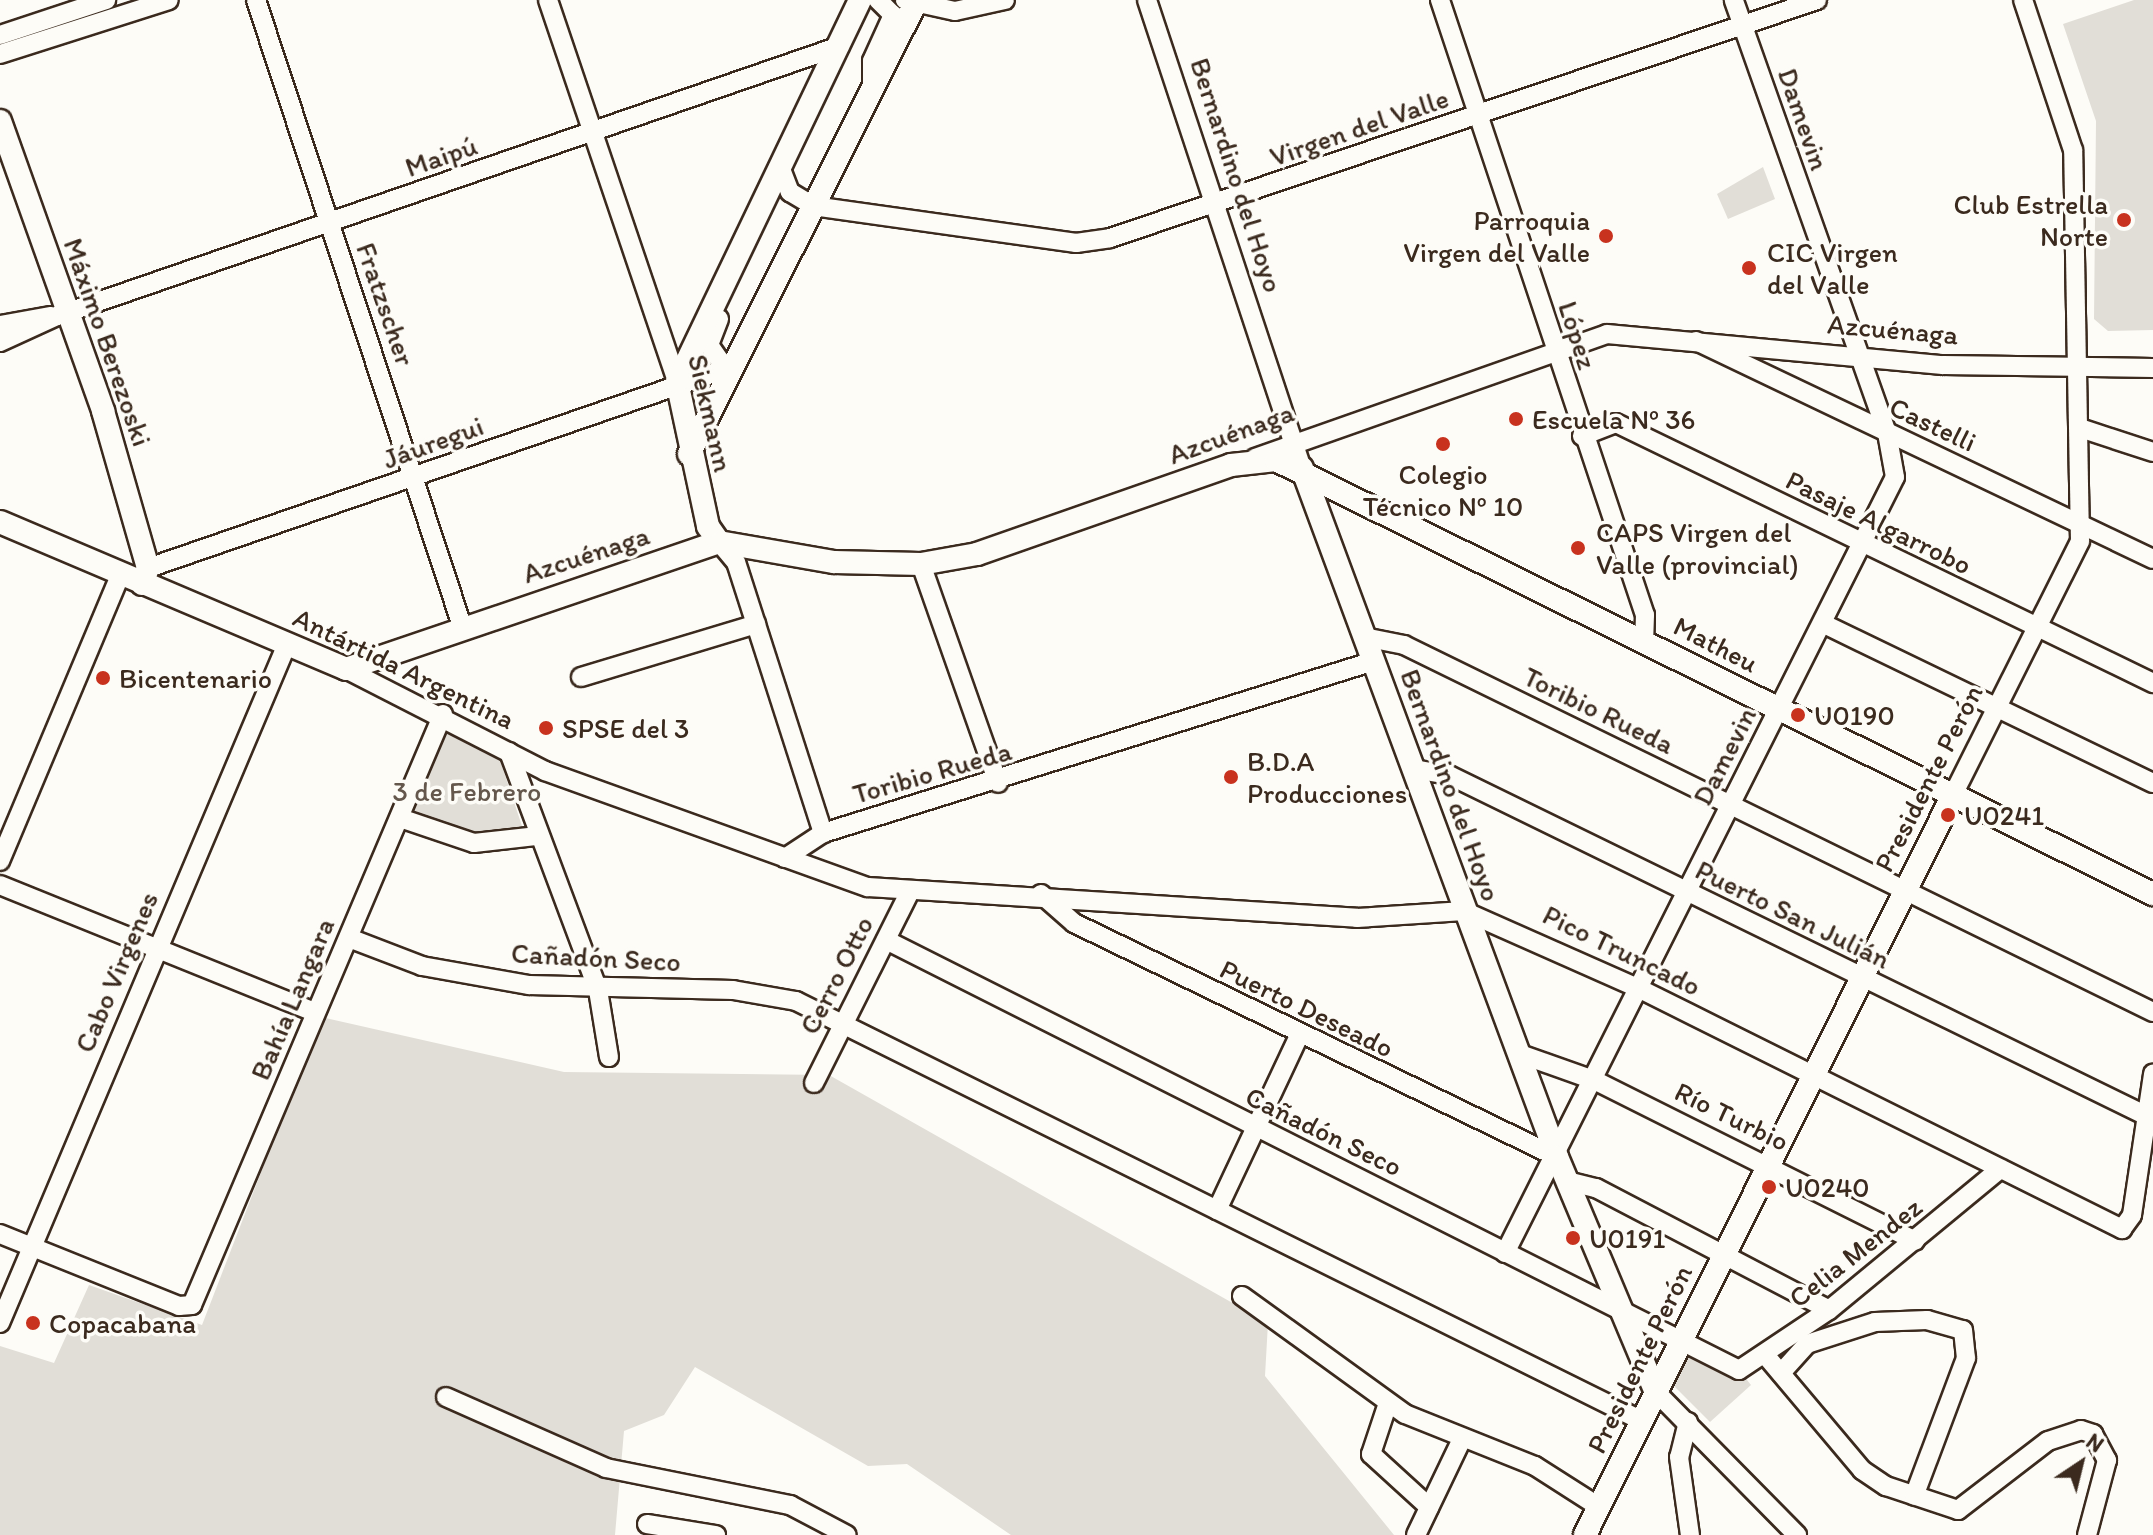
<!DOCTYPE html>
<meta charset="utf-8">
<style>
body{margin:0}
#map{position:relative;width:2153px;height:1535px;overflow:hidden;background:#fdfcf7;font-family:Itim,sans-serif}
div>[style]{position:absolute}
.green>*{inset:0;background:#e1ded7}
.roads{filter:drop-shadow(2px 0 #3b2a1e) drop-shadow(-2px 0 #3b2a1e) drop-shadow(0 2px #3b2a1e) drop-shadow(0 -2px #3b2a1e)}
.minor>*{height:18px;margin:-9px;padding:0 9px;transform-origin:9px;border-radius:9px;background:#fdfcf7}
.tertiary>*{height:22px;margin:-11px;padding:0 11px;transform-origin:11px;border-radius:11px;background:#fdfcf7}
.dots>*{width:22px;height:22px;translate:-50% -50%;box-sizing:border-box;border:4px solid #fdfcf7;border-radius:50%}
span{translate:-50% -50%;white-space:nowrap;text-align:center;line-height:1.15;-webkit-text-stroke:7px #fdfcf7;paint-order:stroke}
.street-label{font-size:28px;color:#3b2a1e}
.poi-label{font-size:28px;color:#3b2a1e}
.right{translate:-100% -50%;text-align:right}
.left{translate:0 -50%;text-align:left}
.park-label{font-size:28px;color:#64574c}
.north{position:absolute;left:2041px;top:1423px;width:80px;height:80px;-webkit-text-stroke:6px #fdfcf7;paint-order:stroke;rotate:35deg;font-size:22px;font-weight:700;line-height:32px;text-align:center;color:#3b2a1e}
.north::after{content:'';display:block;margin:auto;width:28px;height:36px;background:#3b2a1e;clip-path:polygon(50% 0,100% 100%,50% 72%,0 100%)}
</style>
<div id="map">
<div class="green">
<div style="clip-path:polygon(2134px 0,2153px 0,2153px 330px,2108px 331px,2094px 319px,2096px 121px,2063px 24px)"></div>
<div style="clip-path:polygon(1763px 167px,1775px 199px,1728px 219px,1717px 194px)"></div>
<div style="clip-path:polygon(447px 731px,500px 760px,523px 829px,472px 835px,412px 815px)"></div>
<div style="clip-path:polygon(321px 1017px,564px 1072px,829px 1075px,1268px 1323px,1265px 1376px,1394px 1535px,1011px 1535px,907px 1464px,868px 1466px,695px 1367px,664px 1415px,624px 1431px,615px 1535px,0 1535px,0 1346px,54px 1363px,89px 1285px,202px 1325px)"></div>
<div style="clip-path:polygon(1679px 1341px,1740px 1371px,1751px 1385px,1710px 1422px,1674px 1386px)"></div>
</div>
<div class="roads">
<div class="minor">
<div style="left:256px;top:0;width:659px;rotate:71.78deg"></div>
<div style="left:548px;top:0;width:403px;rotate:71.3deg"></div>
<div style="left:905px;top:0;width:51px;rotate:12.4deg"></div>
<div style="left:955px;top:11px;width:51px;rotate:-12.4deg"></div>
<div style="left:1147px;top:0;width:493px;rotate:71.7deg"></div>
<div style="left:1440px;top:0;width:648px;rotate:71.57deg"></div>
<div style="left:1645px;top:615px;width:26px;rotate:92deg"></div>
<div style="left:0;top:35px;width:112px;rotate:-18.3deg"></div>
<div style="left:0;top:54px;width:177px;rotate:-17.7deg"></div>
<div style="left:872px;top:85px;width:24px;rotate:-90deg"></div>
<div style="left:872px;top:61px;width:51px;rotate:-65.5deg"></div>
<div style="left:893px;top:15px;width:21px;rotate:-135deg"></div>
<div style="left:781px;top:169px;width:25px;rotate:69deg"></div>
<div style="left:790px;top:192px;width:27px;rotate:31deg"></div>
<div style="left:813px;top:206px;width:266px;rotate:8deg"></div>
<div style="left:1076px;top:243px;width:34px;rotate:-8deg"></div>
<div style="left:1110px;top:238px;width:746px;rotate:-18.6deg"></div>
<div style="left:719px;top:319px;width:28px;rotate:111deg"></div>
<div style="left:709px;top:345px;width:21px;rotate:55deg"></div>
<div style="left:721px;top:362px;width:14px;rotate:17deg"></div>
<div style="left:0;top:325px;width:52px;rotate:-10deg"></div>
<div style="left:1696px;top:341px;width:506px;rotate:25.5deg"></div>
<div style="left:0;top:342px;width:63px;rotate:-24.5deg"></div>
<div style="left:57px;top:316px;width:828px;rotate:-19.03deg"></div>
<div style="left:2080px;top:428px;width:77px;rotate:18.2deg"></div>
<div style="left:1582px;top:436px;width:36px;rotate:-21deg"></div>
<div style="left:1616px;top:423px;width:597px;rotate:25.83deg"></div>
<div style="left:1255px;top:458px;width:373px;rotate:-19.4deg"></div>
<div style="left:1607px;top:334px;width:337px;rotate:5.3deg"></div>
<div style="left:1943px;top:365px;width:210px;rotate:0.8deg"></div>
<div style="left:719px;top:542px;width:26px;rotate:50deg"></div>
<div style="left:736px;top:562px;width:285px;rotate:72.2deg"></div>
<div style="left:921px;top:564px;width:232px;rotate:70.6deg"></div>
<div style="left:148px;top:568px;width:620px;rotate:-19.02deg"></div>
<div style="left:1824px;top:624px;width:365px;rotate:25.8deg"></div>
<div style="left:1364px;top:637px;width:41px;rotate:11.3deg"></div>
<div style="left:1404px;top:645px;width:834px;rotate:26.1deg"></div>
<div style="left:346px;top:669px;width:224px;rotate:27.1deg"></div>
<div style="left:545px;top:771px;width:343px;rotate:19.8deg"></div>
<div style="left:868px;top:887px;width:490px;rotate:3.6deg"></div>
<div style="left:1357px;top:918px;width:107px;rotate:-3.7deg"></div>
<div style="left:1464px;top:911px;width:190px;rotate:23.9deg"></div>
<div style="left:1638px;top:988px;width:541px;rotate:26.47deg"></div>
<div style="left:2122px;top:1229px;width:17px;rotate:-54deg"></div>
<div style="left:2132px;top:1215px;width:143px;rotate:-81.5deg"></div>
<div style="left:581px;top:677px;width:183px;rotate:-16.8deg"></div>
<div style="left:509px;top:752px;width:254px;rotate:69.5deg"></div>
<div style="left:598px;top:990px;width:68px;rotate:80.7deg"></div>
<div style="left:1414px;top:769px;width:36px;rotate:10deg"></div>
<div style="left:1449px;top:775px;width:777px;rotate:26.04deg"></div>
<div style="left:1952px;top:797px;width:286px;rotate:-63.4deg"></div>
<div style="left:2080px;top:541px;width:391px;rotate:-91deg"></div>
<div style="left:2073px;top:150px;width:158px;rotate:-108.4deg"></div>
<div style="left:400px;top:818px;width:78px;rotate:18.7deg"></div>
<div style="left:474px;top:843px;width:62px;rotate:-6.4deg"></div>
<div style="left:785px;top:858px;width:45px;rotate:-33.3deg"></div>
<div style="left:823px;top:833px;width:577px;rotate:-17.34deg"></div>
<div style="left:0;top:861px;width:310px;rotate:-67.2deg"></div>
<div style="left:0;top:885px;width:339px;rotate:22deg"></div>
<div style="left:1041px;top:894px;width:44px;rotate:41.3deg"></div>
<div style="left:1074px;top:923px;width:537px;rotate:25.85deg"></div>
<div style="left:349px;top:938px;width:78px;rotate:21deg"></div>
<div style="left:422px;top:966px;width:109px;rotate:10.1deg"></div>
<div style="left:529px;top:985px;width:204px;rotate:1.4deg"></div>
<div style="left:733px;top:990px;width:64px;rotate:9.9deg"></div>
<div style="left:796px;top:1001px;width:945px;rotate:26.4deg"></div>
<div style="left:886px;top:940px;width:955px;rotate:26.75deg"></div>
<div style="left:1739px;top:1370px;width:108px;rotate:-33.7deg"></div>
<div style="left:1829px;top:1310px;width:222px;rotate:-39.5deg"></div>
<div style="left:1520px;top:1054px;width:78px;rotate:19.4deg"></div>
<div style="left:1594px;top:1080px;width:359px;rotate:26.6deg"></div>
<div style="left:814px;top:1083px;width:212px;rotate:-63.4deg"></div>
<div style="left:1567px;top:1181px;width:30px;rotate:14deg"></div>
<div style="left:1596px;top:1188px;width:263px;rotate:27.6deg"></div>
<div style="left:1217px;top:1210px;width:192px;rotate:-64.8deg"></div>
<div style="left:0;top:1234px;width:193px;rotate:21.9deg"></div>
<div style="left:179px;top:1306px;width:13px;rotate:-4deg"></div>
<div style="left:192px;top:1305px;width:642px;rotate:-66.99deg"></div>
<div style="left:1505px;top:1253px;width:868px;rotate:-63.32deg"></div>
<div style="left:1895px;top:477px;width:45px;rotate:-100.3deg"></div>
<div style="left:1887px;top:433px;width:459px;rotate:-109.5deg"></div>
<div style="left:1242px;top:1296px;width:201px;rotate:35.9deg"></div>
<div style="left:1405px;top:1414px;width:140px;rotate:21.8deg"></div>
<div style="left:1535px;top:1466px;width:76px;rotate:32.6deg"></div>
<div style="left:0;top:1323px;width:737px;rotate:-67.09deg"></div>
<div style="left:1767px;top:1357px;width:148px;rotate:49.9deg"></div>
<div style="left:1862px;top:1470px;width:29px;rotate:34deg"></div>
<div style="left:1886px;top:1486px;width:76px;rotate:18.4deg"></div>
<div style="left:1958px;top:1510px;width:113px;rotate:-37.5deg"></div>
<div style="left:2048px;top:1441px;width:35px;rotate:-18deg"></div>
<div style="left:2081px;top:1430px;width:13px;rotate:18deg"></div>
<div style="left:2093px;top:1434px;width:30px;rotate:62deg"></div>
<div style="left:2107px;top:1460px;width:78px;rotate:104.9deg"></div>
<div style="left:1781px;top:1373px;width:39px;rotate:-48deg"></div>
<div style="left:1807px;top:1344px;width:71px;rotate:-17.9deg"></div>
<div style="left:1875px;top:1322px;width:52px;rotate:-2.2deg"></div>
<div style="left:1927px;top:1320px;width:37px;rotate:16deg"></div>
<div style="left:1963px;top:1330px;width:28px;rotate:84deg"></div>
<div style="left:1966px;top:1358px;width:147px;rotate:110.6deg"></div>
<div style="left:1656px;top:1392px;width:201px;rotate:45.4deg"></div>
<div style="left:446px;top:1397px;width:175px;rotate:23.9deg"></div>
<div style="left:606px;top:1468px;width:188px;rotate:11.4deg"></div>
<div style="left:790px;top:1505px;width:64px;rotate:27.8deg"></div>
<div style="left:1388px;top:1403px;width:54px;rotate:108.4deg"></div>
<div style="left:1371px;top:1454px;width:79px;rotate:42.4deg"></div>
<div style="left:1688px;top:1422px;width:36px;rotate:104deg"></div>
<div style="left:1679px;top:1457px;width:79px;rotate:82deg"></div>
<div style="left:647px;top:1524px;width:70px;rotate:9.1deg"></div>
<div style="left:1416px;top:1535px;width:106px;rotate:-64.4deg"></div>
</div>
<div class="tertiary">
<div style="left:0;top:121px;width:308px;rotate:70.4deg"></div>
<div style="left:103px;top:411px;width:163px;rotate:74deg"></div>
<div style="left:148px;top:568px;width:17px;rotate:111deg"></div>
<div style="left:689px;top:454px;width:508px;rotate:-63.33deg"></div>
<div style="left:1302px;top:468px;width:735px;rotate:69.69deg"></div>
<div style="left:1557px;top:1157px;width:255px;rotate:67.2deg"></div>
<div style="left:0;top:522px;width:376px;rotate:23deg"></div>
<div style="left:346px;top:669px;width:394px;rotate:-18.8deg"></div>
<div style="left:719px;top:542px;width:117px;rotate:9.9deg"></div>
<div style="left:834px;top:562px;width:87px;rotate:1.3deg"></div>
<div style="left:921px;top:564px;width:57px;rotate:-10.1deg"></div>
<div style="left:977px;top:554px;width:269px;rotate:-19.3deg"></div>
<div style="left:1231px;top:465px;width:45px;rotate:-6.3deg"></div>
<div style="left:1276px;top:460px;width:979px;rotate:26.33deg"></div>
<div style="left:719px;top:542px;width:19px;rotate:-125deg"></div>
<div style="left:708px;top:526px;width:147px;rotate:-102.1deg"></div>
<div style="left:677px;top:382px;width:424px;rotate:-64.4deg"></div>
<div style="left:1585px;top:1535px;width:824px;rotate:-63.56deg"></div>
</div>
</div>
<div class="dots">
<div style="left:2124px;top:220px;background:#c8321e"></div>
<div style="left:1606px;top:236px;background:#c8321e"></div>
<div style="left:1749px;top:268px;background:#c8321e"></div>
<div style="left:1516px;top:419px;background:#c8321e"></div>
<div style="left:1443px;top:444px;background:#c8321e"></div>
<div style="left:1578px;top:548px;background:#c8321e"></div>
<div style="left:103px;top:678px;background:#c8321e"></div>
<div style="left:1798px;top:715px;background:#c8321e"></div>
<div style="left:546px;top:728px;background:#c8321e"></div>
<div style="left:1231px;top:777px;background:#c8321e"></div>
<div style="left:1948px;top:815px;background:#c8321e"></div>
<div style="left:1769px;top:1187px;background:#c8321e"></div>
<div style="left:1573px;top:1238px;background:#c8321e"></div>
<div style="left:33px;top:1323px;background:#c8321e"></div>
</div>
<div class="street-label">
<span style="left:1804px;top:119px;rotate:71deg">Damevin</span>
<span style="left:1359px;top:127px;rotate:-19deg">Virgen del Valle</span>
<span style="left:441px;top:156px;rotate:-19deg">Maipú</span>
<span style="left:1237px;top:175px;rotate:72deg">Bernardino del Hoyo</span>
<span style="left:386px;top:304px;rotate:71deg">Fratzscher</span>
<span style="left:1893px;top:329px;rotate:5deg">Azcuénaga</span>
<span style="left:1578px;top:335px;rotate:72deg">López</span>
<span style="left:108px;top:342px;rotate:71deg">Máximo Berezoski</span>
<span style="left:711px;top:413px;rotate:77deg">Siekmann</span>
<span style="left:1933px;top:424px;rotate:25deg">Castelli</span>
<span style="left:1231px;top:433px;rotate:-20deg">Azcuénaga</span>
<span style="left:433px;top:442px;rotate:-20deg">Jáuregui</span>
<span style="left:1879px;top:522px;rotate:26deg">Pasaje Algarrobo</span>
<span style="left:586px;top:554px;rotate:-18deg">Azcuénaga</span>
<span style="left:1716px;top:644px;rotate:27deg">Matheu</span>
<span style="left:404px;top:668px;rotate:26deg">Antártida Argentina</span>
<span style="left:1599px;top:710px;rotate:26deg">Toribio Rueda</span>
<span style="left:1724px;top:756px;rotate:-63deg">Damevin</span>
<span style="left:932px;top:772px;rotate:-16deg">Toribio Rueda</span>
<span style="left:1928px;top:778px;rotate:-63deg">Presidente Perón</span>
<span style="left:1451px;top:785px;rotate:70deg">Bernardino del Hoyo</span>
<span style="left:1793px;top:914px;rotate:26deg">Puerto San Julián</span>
<span style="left:1622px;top:950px;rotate:26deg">Pico Truncado</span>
<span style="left:596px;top:957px;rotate:3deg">Cañadón Seco</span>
<span style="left:116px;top:972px;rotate:-67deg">Cabo Virgenes</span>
<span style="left:836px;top:975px;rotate:-63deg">Cerro Otto</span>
<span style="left:292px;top:999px;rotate:-67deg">Bahía Langara</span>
<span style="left:1307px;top:1008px;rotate:26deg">Puerto Deseado</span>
<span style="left:1732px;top:1116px;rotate:26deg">Río Turbio</span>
<span style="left:1324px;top:1131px;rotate:26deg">Cañadón Seco</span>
<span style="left:1855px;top:1252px;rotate:-38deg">Celia Mendez</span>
<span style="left:1639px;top:1359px;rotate:-64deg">Presidente Perón</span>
</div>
<div class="poi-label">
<span class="right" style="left:2108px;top:220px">Club Estrella<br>Norte</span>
<span class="right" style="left:1590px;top:236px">Parroquia<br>Virgen del Valle</span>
<span class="left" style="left:1767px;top:268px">CIC Virgen<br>del Valle</span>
<span class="left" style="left:1532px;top:419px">Escuela Nº 36</span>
<span style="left:1443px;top:490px">Colegio<br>Técnico Nº 10</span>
<span class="left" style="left:1596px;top:548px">CAPS Virgen del<br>Valle (provincial)</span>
<span class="left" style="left:119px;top:678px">Bicentenario</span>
<span class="left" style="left:1814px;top:715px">U0190</span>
<span class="left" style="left:562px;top:728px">SPSE del 3</span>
<span class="left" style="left:1247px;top:777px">B.D.A<br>Producciones</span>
<span class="left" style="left:1964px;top:815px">U0241</span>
<span class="left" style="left:1785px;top:1187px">U0240</span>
<span class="left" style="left:1589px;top:1238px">U0191</span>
<span class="left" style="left:49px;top:1323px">Copacabana</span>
</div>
<div class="park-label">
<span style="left:467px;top:791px">3 de Febrero</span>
</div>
<div class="north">N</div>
</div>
